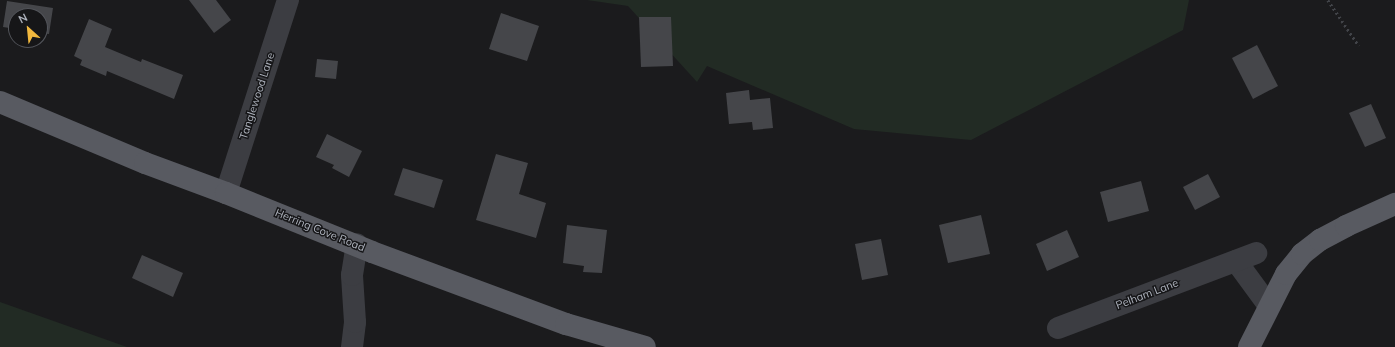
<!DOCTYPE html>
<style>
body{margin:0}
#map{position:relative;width:1395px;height:347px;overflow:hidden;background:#1b1b1d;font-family:Mulish,sans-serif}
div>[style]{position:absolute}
.green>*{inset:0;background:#222b24}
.building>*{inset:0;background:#45464a}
.path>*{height:2.5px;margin-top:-1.25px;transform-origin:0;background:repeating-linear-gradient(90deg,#424449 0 2px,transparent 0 5px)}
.minor>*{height:22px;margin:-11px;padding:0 11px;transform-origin:11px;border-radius:11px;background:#3c3d42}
.major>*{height:22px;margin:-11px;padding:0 11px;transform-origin:11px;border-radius:11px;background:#585a61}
span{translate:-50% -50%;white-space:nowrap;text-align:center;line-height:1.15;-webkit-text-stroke:3px #161618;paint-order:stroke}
.street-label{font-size:11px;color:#adb2bc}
.north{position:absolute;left:8px;top:8px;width:40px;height:40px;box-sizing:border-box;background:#161618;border:1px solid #52545a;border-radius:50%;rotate:333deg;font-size:11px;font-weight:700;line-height:16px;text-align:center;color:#adb2bc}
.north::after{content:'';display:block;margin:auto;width:14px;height:18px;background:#f1b83e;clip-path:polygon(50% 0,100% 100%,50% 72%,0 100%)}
</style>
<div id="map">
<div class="green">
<div style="clip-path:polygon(587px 0,1189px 0,1183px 30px,971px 140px,854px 129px,707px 66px,697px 82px,628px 6px)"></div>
<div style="clip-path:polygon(0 302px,127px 347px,0 347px)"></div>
</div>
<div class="building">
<div style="clip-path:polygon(189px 0,216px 0,231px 20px,214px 33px)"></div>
<div style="clip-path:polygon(7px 1px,53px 8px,49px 34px,40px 33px,40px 16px,16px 16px,16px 29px,3px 27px)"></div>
<div style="clip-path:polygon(501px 13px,539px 26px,527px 61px,489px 49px)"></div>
<div style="clip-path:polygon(639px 17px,671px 17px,673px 66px,641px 67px)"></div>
<div style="clip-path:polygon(89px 19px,112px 29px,105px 47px,141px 62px,142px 59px,183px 75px,174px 99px,107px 71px,106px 76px,80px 65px,82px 60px,74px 56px)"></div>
<div style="clip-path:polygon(1257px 45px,1278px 86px,1253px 99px,1232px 58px)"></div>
<div style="clip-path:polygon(317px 59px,338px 61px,336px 79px,315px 77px)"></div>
<div style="clip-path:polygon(749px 90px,750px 100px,770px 98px,773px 128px,753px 130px,752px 122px,729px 124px,726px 93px)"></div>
<div style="clip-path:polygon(1371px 104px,1386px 138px,1365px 147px,1349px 113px)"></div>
<div style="clip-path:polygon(327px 134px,362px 151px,349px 177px,332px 168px,334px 165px,316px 157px)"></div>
<div style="clip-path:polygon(496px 154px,528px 163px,519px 194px,546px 203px,536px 238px,476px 220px)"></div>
<div style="clip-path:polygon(403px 168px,443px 180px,434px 208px,394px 195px)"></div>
<div style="clip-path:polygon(1208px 174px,1220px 197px,1195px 210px,1183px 187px)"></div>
<div style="clip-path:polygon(1141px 181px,1149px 211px,1108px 222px,1100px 192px)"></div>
<div style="clip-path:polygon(981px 215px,990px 254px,948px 263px,939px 225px)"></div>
<div style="clip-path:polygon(567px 225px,607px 230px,602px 273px,583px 272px,584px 266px,563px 263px)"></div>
<div style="clip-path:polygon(1067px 230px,1079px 257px,1047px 271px,1036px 244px)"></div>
<div style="clip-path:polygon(881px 239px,888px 275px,862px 280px,855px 244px)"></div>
<div style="clip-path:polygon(142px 255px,183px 273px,173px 297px,132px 278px)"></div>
</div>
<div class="path">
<div style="left:1328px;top:0;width:55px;rotate:56deg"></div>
</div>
<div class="minor">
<div style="left:226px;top:193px;width:203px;rotate:-72.2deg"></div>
<div style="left:1236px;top:261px;width:56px;rotate:53.7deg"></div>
<div style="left:1058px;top:328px;width:212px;rotate:-20.7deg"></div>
<div style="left:352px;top:347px;width:25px;rotate:-83deg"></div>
<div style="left:355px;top:322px;width:47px;rotate:-93.7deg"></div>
<div style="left:352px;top:275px;width:31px;rotate:-81deg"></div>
</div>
<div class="major">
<div style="left:0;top:102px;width:157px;rotate:22.8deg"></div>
<div style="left:145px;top:163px;width:86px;rotate:20.3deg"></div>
<div style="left:226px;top:193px;width:157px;rotate:22deg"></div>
<div style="left:372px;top:252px;width:207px;rotate:20.4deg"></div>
<div style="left:566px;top:324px;width:82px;rotate:16.2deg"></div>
<div style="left:1249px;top:347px;width:82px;rotate:-63.1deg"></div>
<div style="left:1286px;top:274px;width:26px;rotate:-51deg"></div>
<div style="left:1302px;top:254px;width:23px;rotate:-38deg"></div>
<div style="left:1320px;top:240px;width:30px;rotate:-28deg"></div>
<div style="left:1346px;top:226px;width:54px;rotate:-24.2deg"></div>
</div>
<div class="street-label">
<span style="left:257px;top:96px;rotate:-72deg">Tanglewood Lane</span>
<span style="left:320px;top:230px;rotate:22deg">Herring Cove Road</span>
<span style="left:1147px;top:294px;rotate:-21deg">Pelham Lane</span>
</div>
<div class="north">N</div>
</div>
